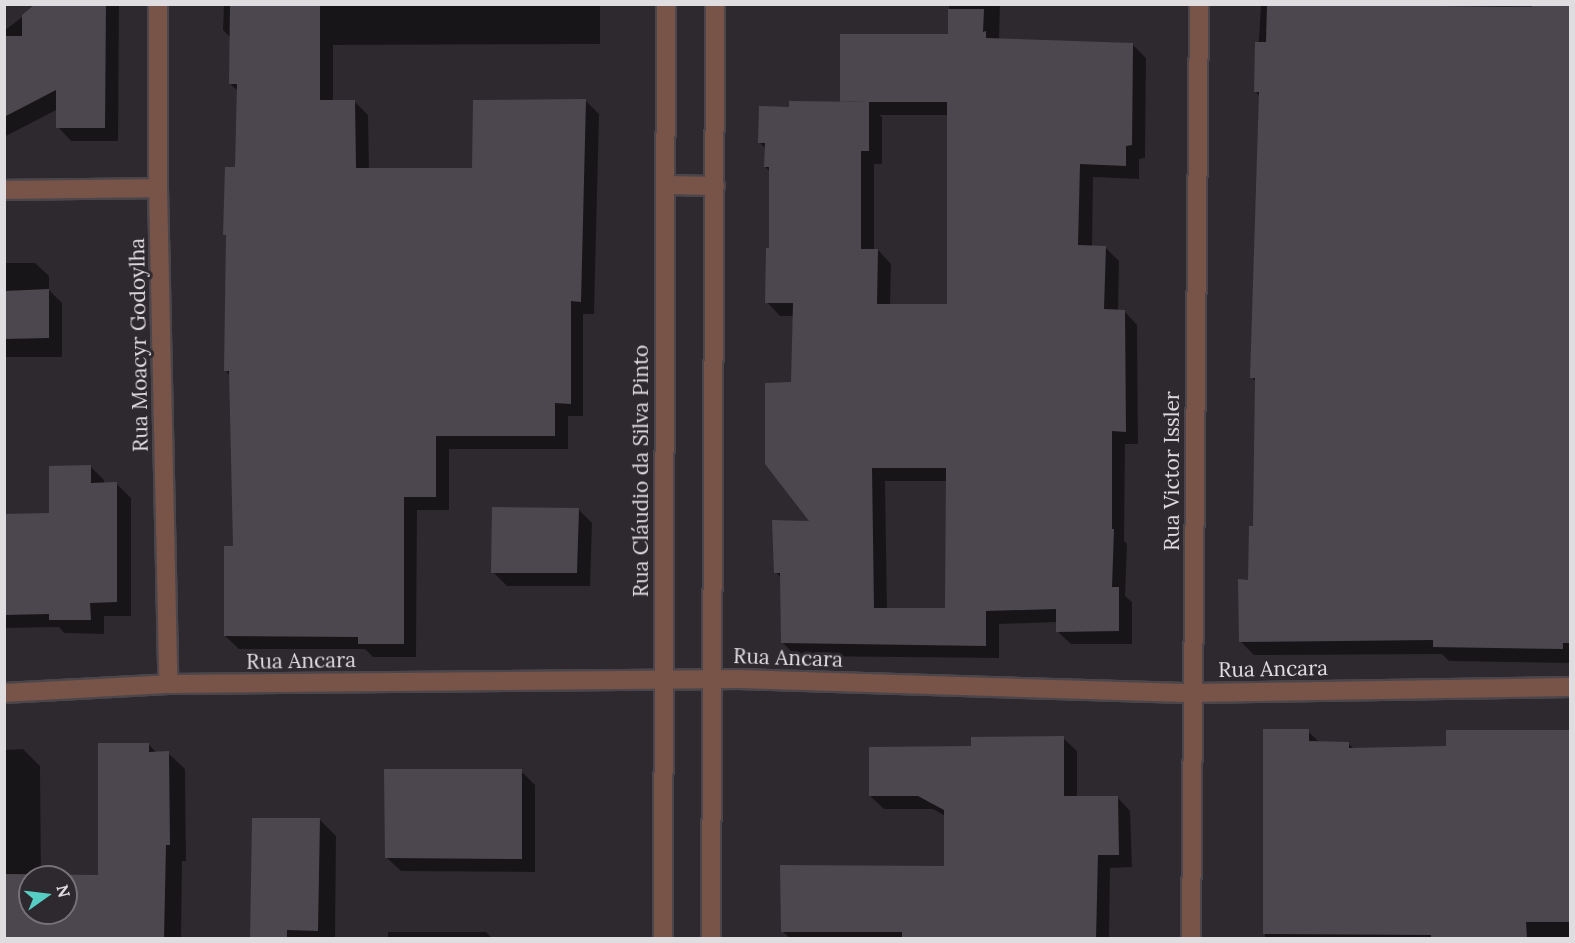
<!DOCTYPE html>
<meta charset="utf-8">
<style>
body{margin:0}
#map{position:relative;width:1575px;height:943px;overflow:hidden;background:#2e292f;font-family:Lora,serif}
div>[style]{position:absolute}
.shadow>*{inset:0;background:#0007}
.building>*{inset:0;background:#4c474e}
.roads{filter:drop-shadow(2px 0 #4a464b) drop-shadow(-2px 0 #4a464b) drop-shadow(0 2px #4a464b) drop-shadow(0 -2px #4a464b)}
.minor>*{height:18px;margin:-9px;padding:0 9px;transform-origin:9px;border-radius:9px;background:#785347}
span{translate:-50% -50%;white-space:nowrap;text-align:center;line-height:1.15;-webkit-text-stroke:6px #2e292f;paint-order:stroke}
.street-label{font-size:21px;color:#e0dde1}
.frame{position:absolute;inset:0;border:6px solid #e0dde1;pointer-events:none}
.north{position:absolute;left:18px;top:865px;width:60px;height:60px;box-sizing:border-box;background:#2e292f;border:2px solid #757176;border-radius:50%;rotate:76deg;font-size:16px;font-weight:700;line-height:24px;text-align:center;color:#e0dde1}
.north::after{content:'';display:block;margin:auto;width:21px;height:27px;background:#56cec4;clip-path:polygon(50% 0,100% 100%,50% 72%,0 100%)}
</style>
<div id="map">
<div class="shadow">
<div style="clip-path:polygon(58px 4px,119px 4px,118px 141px,71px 141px,58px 127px,58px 109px,4px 137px,4px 31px,35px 7px)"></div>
<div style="clip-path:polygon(224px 4px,600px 4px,600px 44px,333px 45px,333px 101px,354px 101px,368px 115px,369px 169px,474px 170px,586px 101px,599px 114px,594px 314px,583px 314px,583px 416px,568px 416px,568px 449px,449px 449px,449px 510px,417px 510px,416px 657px,373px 657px,365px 649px,239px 649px,225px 636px,234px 547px,230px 376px,226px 371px,227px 237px,225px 235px,236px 168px,238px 91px,230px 84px,231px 38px,223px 30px)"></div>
<div style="clip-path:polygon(evenodd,949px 4px,1000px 4px,999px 40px,1132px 44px,1146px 58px,1145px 158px,1139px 159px,1139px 179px,1093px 177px,1092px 247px,1106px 248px,1119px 261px,1118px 311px,1124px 311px,1137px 325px,1138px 444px,1125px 444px,1124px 541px,1127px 544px,1125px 596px,1132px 602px,1132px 644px,1071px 644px,1057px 631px,1057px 622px,999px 624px,999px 658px,796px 656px,782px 642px,782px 578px,775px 572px,812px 522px,793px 384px,794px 316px,780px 316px,767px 302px,771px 250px,771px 172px,765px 167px,766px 149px,759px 142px,790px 108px,844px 103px,949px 35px,949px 4px,879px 115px,948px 115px,949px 306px,890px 305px,891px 264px,878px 250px,874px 250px,874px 164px,882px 164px,882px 117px,879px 115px,949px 4px,885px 481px,947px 481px,947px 610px,887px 610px,885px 481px)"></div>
<div style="clip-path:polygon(1261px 4px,1478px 4px,1533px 8px,1534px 4px,1570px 4px,1570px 663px,1449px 661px,1442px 654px,1254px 655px,1240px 641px,1250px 581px,1254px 527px,1256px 382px,1252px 377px,1260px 97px,1256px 92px)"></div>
<div style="clip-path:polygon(4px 263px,35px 263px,49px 276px,49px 290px,62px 303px,62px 357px,4px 357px)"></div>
<div style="clip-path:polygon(90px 466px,104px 480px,104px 484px,117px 484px,131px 498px,131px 616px,104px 616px,104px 634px,64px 633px,59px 627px,4px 628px,4px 516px,50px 514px)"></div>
<div style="clip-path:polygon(578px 509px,592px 523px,590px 586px,507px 586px,493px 572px)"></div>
<div style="clip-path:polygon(1265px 731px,1308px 731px,1320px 743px,1348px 743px,1354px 749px,1448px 748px,1448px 732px,1570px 732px,1570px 938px,1265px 938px)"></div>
<div style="clip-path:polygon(1063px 738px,1077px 751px,1077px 798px,1117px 797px,1130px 811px,1132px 867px,1110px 868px,1109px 938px,790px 938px,782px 931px,946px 867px,945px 816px,933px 809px,884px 809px,870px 796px,972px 747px)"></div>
<div style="clip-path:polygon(evenodd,149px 745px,157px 753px,168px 753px,185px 769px,186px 861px,182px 861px,181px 938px,4px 938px,4px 750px,23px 749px,40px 766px,41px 876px,100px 876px,149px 745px,30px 877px,66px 877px,66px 913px,30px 913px,30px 877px)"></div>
<div style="clip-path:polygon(521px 771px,535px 785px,535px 872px,401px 871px,387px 858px)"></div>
<div style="clip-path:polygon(319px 819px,336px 836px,335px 938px,252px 938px)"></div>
<div style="clip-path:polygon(388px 932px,486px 932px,491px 937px,509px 938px,388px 938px)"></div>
</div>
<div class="building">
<div style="clip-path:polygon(106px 4px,105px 128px,56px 128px,56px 90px,4px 117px,4px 36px,22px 36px,22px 15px,34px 5px)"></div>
<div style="clip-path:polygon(230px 4px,320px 4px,320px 100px,355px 100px,356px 168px,472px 168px,473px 100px,586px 99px,581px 302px,571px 301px,571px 404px,555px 403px,555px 436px,436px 436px,436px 497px,404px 497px,404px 644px,358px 644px,358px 637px,224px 636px,224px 546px,233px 546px,229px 371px,224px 371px,226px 235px,223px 235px,225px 167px,235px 167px,237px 84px,229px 84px)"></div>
<div style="clip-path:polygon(1267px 4px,1532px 7px,1532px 4px,1570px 4px,1570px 643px,1563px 643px,1563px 649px,1433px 647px,1433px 640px,1239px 642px,1238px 579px,1248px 580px,1249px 526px,1253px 526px,1255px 378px,1250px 378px,1259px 92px,1254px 92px,1255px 42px,1266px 42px)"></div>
<div style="clip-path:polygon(evenodd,948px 9px,984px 9px,983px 32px,986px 31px,986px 38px,1133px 43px,1132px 145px,1126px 146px,1126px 166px,1080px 164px,1078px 245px,1106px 246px,1104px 309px,1125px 310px,1126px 432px,1112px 431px,1112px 529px,1114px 529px,1112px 587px,1119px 587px,1119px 631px,1056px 632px,1056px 609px,986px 611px,986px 646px,781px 643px,780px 573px,774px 573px,772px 520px,809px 521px,765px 464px,765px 383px,791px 382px,793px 303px,765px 303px,766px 248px,769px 248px,769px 167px,764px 167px,765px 143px,758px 143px,759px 106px,789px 107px,789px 101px,869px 102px,869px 151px,861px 151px,861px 249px,878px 249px,877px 304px,947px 304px,947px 102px,840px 102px,840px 34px,948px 34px,948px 9px,872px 468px,946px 468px,945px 608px,874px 608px,872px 468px)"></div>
<div style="clip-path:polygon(49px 289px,49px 338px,4px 339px,4px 291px)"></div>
<div style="clip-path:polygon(91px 465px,91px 483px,117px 482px,117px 602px,90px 603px,91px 620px,49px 620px,49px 614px,4px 615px,4px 514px,49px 513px,49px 466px)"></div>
<div style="clip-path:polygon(492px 507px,579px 508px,577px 573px,491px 573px)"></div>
<div style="clip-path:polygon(1263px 729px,1309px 729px,1309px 741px,1349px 742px,1349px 748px,1446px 746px,1446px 730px,1570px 730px,1570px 922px,1526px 922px,1527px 939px,1431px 939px,1431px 935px,1263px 934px)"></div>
<div style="clip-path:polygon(1064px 736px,1064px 796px,1118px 796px,1119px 855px,1098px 855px,1096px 939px,902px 939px,902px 932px,781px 932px,780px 865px,944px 866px,944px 810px,918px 796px,869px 796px,869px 747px,971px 746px,971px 737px)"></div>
<div style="clip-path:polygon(evenodd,98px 743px,149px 743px,149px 752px,169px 751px,170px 845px,166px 845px,164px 939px,4px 939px,4px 874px,98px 875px,98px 743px,30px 877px,66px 877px,66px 913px,30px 913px,30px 877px)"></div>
<div style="clip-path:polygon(384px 769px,522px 769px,522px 859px,385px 858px)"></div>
<div style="clip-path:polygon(252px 818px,320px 818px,318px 931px,287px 930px,287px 939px,250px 939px)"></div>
</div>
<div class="roads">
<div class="minor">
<div style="left:158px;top:4px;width:184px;rotate:90deg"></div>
<div style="left:158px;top:188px;width:496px;rotate:88.8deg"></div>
<div style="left:666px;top:185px;width:49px;rotate:1.2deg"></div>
<div style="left:4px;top:190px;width:154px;rotate:-0.7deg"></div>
<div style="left:4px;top:693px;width:164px;rotate:-3.1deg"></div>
<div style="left:168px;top:684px;width:571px;rotate:-0.5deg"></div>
<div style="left:739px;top:679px;width:454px;rotate:1.8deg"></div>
<div style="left:1193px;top:693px;width:377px;rotate:-0.9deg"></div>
<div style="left:663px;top:938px;width:934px;rotate:-89.82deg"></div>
<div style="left:711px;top:938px;width:934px;rotate:-89.75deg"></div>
<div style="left:1191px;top:938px;width:934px;rotate:-89.51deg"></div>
</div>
</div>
<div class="street-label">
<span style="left:139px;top:345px;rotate:-91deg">Rua Moacyr Godoylha</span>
<span style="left:641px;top:471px;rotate:-90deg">Rua Cláudio da Silva Pinto</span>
<span style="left:1172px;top:471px;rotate:-90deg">Rua Victor Issler</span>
<span style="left:788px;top:658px;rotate:2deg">Rua Ancara</span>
<span style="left:301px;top:661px;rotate:-1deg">Rua Ancara</span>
<span style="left:1273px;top:669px;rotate:-1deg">Rua Ancara</span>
</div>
<div class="frame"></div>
<div class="north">N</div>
</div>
